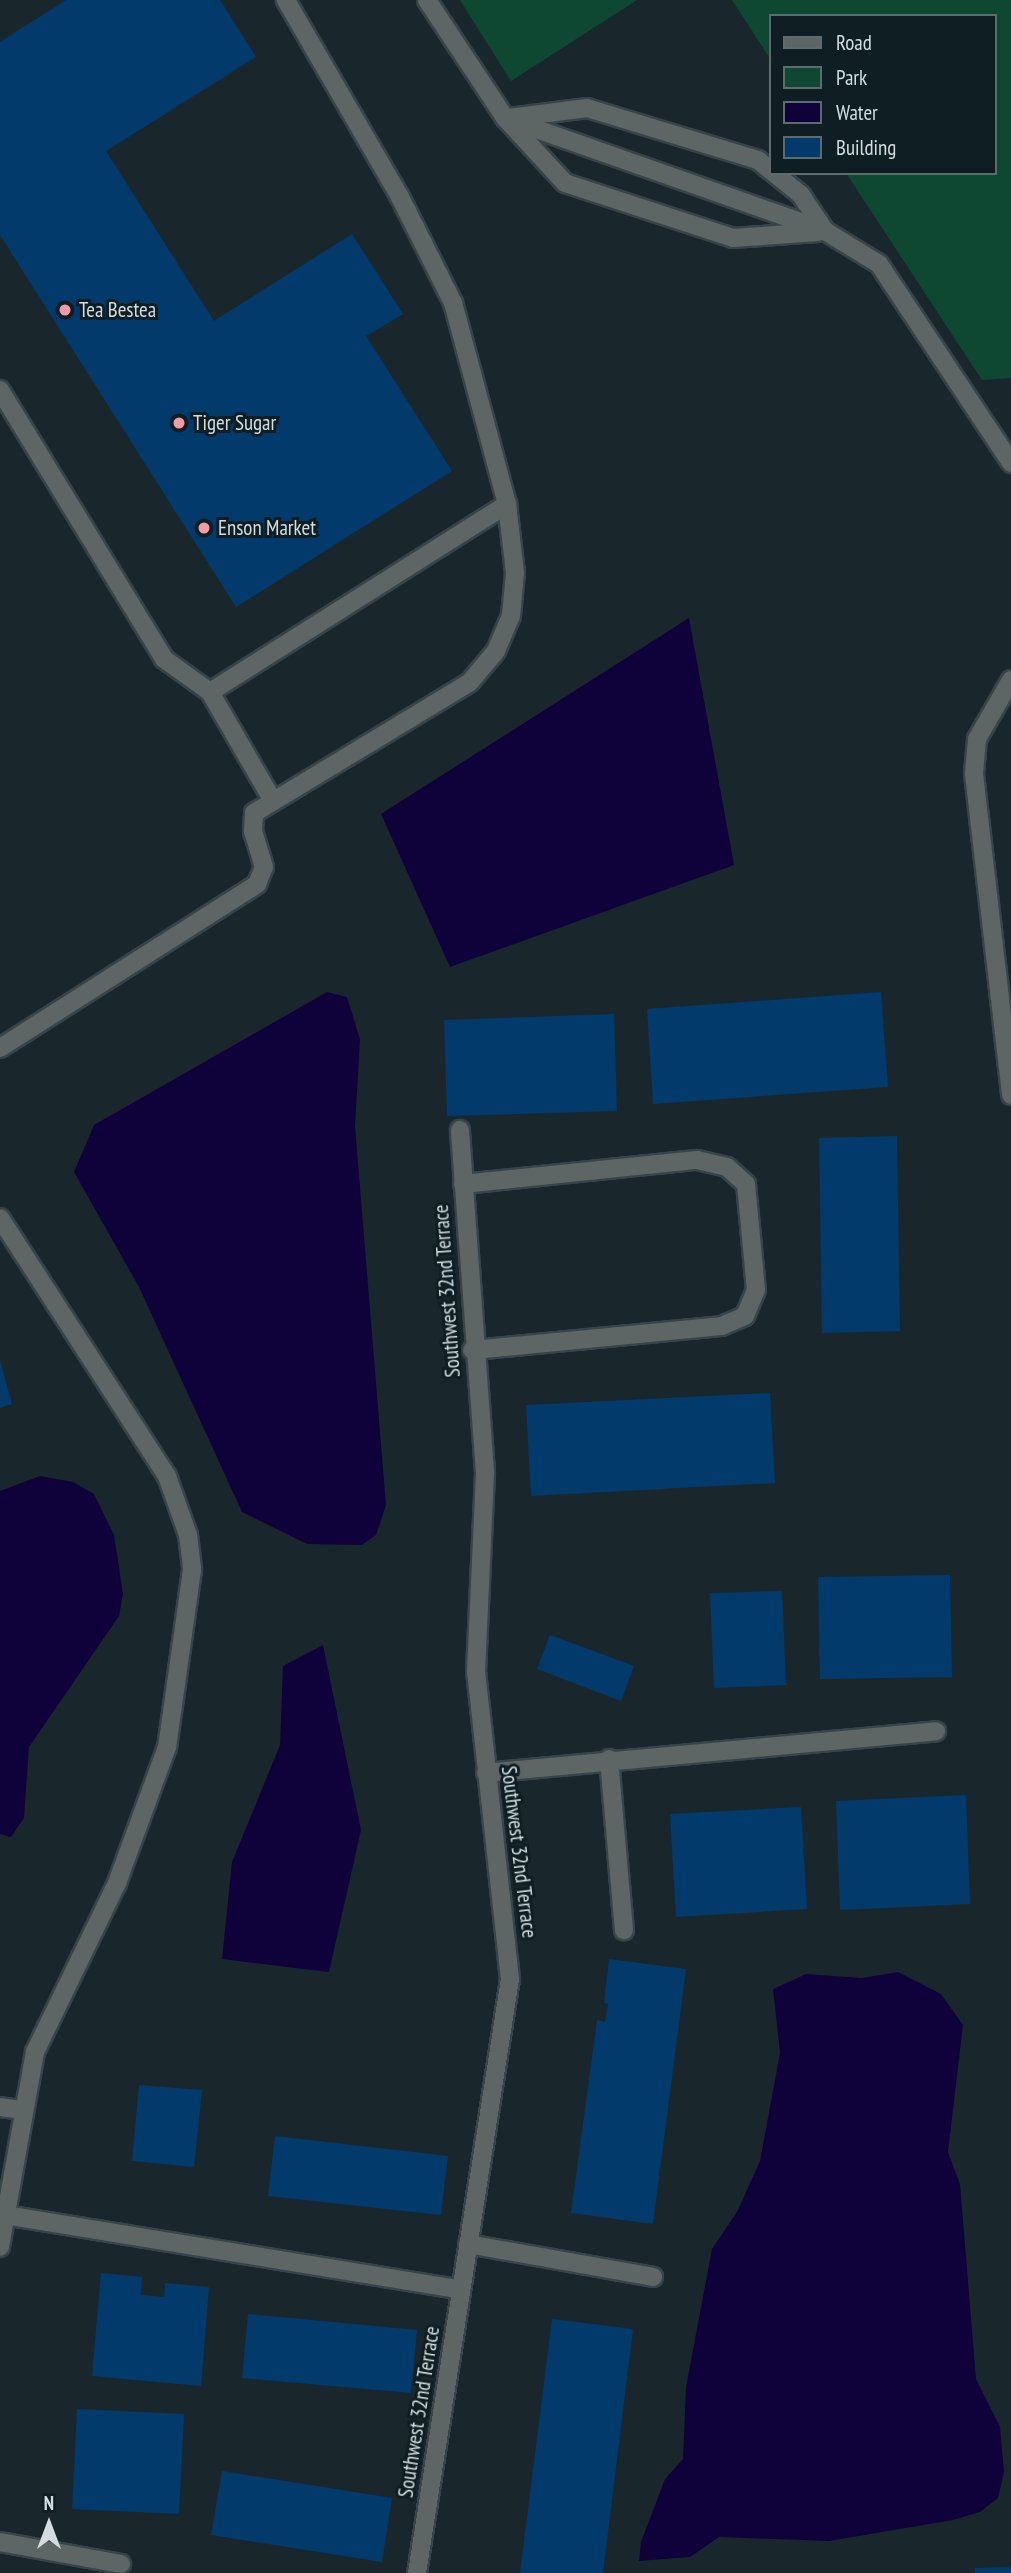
<!DOCTYPE html>
<style>
body{margin:0}
#map{position:relative;width:1011px;height:2573px;overflow:hidden;background:#19272c;font-family:"PT Sans Narrow",sans-serif}
div>[style]{position:absolute}
.green>*{inset:0;background:#0f4832}
.water>*{inset:0;background:#0f023b}
.building>*{inset:0;background:#033a6c}
.roads{filter:drop-shadow(2px 0 #374449) drop-shadow(-2px 0 #374449) drop-shadow(0 2px #374449) drop-shadow(0 -2px #374449)}
.lane>*{height:18px;margin:-9px;padding:0 9px;transform-origin:9px;border-radius:9px;background:#5e6665}
.street>*{height:18px;margin:-9px;padding:0 9px;transform-origin:9px;border-radius:9px;background:#5e6665}
.dots>*{width:19px;height:19px;translate:-50% -50%;box-sizing:border-box;border:4px solid #0f1e22;border-radius:50%}
span{translate:-50% -50%;white-space:nowrap;text-align:center;line-height:1.15;-webkit-text-stroke:6px #0f1e22;paint-order:stroke}
.poi-label{font-size:21px;color:#d3dce0}
.left{translate:0 -50%;text-align:left}
.street-label{font-size:21px;color:#d3dce0}
.legend{position:absolute;left:769px;top:14px;width:228px;height:161px;box-sizing:border-box;background:#0f1e22;border:2px solid #5d6a6e;margin:0;padding:9px 12px;list-style:none;font-size:21px;color:#d3dce0}
.legend li{display:flex;align-items:center;gap:14px;height:35px}
.legend b{width:35px;border:2px solid #5d6a6e}
.north{position:absolute;left:14px;top:2489px;width:70px;height:70px;-webkit-text-stroke:5px #0f1e22;paint-order:stroke;rotate:0deg;font-size:19px;font-weight:700;line-height:28px;text-align:center;color:#d3dce0}
.north::after{content:'';display:block;margin:auto;width:24px;height:32px;background:#d3dce0;clip-path:polygon(50% 0,100% 100%,50% 72%,0 100%)}
</style>
<div id="map">
<div class="green">
<div style="clip-path:polygon(460px 0,637px 0,511px 81px)"></div>
<div style="clip-path:polygon(732px 0,1011px 0,1011px 378px,982px 380px,846px 173px,995px 173px,995px 16px,771px 16px,771px 60px)"></div>
</div>
<div class="water">
<div style="clip-path:polygon(689px 618px,734px 865px,450px 967px,381px 814px)"></div>
<div style="clip-path:polygon(327px 992px,347px 997px,360px 1039px,355px 1126px,386px 1505px,376px 1535px,362px 1545px,307px 1544px,242px 1512px,139px 1287px,74px 1172px,94px 1125px)"></div>
<div style="clip-path:polygon(40px 1476px,73px 1482px,94px 1494px,114px 1535px,123px 1594px,119px 1616px,29px 1747px,24px 1818px,11px 1837px,0 1834px,0 1491px)"></div>
<div style="clip-path:polygon(323px 1645px,361px 1830px,329px 1972px,222px 1959px,232px 1862px,280px 1745px,283px 1666px)"></div>
<div style="clip-path:polygon(898px 1972px,941px 1994px,963px 2025px,948px 2152px,960px 2184px,976px 2379px,1000px 2427px,1004px 2472px,998px 2498px,980px 2512px,953px 2520px,829px 2541px,719px 2537px,690px 2557px,639px 2561px,641px 2542px,665px 2479px,683px 2459px,686px 2387px,712px 2249px,737px 2212px,760px 2161px,780px 2053px,773px 1989px,806px 1974px,862px 1978px)"></div>
</div>
<div class="building">
<div style="clip-path:polygon(66px 0,220px 0,256px 57px,106px 151px,214px 321px,352px 234px,403px 314px,366px 336px,452px 471px,236px 607px,0 235px,0 42px)"></div>
<div style="clip-path:polygon(881px 992px,888px 1087px,653px 1104px,647px 1009px)"></div>
<div style="clip-path:polygon(614px 1014px,617px 1111px,447px 1116px,444px 1020px)"></div>
<div style="clip-path:polygon(897px 1136px,900px 1331px,822px 1333px,819px 1138px)"></div>
<div style="clip-path:polygon(0 1360px,12px 1404px,0 1408px)"></div>
<div style="clip-path:polygon(770px 1393px,775px 1483px,531px 1496px,526px 1405px)"></div>
<div style="clip-path:polygon(950px 1575px,952px 1677px,820px 1679px,818px 1577px)"></div>
<div style="clip-path:polygon(782px 1591px,786px 1685px,714px 1688px,710px 1593px)"></div>
<div style="clip-path:polygon(550px 1635px,634px 1666px,621px 1701px,537px 1669px)"></div>
<div style="clip-path:polygon(966px 1795px,970px 1904px,840px 1910px,836px 1801px)"></div>
<div style="clip-path:polygon(801px 1807px,807px 1909px,676px 1917px,670px 1814px)"></div>
<div style="clip-path:polygon(609px 1959px,686px 1969px,653px 2224px,571px 2213px,597px 2020px,605px 2022px,608px 2004px,604px 2003px)"></div>
<div style="clip-path:polygon(139px 2085px,202px 2090px,194px 2167px,132px 2161px)"></div>
<div style="clip-path:polygon(275px 2136px,448px 2156px,441px 2215px,268px 2196px)"></div>
<div style="clip-path:polygon(101px 2273px,142px 2277px,141px 2295px,164px 2297px,165px 2283px,209px 2287px,201px 2386px,92px 2376px)"></div>
<div style="clip-path:polygon(248px 2314px,417px 2330px,411px 2393px,242px 2378px)"></div>
<div style="clip-path:polygon(552px 2319px,633px 2329px,603px 2573px,520px 2573px)"></div>
<div style="clip-path:polygon(77px 2409px,184px 2414px,179px 2514px,72px 2509px)"></div>
<div style="clip-path:polygon(222px 2471px,392px 2498px,382px 2562px,211px 2535px)"></div>
<div style="clip-path:polygon(1011px 2567px,1011px 2573px,975px 2573px,975px 2568px)"></div>
</div>
<div class="roads">
<div class="lane">
<div style="left:0;top:390px;width:315px;rotate:58.6deg"></div>
<div style="left:164px;top:659px;width:57px;rotate:35.7deg"></div>
<div style="left:210px;top:692px;width:126px;rotate:60deg"></div>
<div style="left:210px;top:692px;width:352px;rotate:-32.3deg"></div>
<div style="left:0;top:1048px;width:305px;rotate:-32.5deg"></div>
<div style="left:257px;top:884px;width:18px;rotate:-68deg"></div>
<div style="left:264px;top:867px;width:37px;rotate:-107deg"></div>
<div style="left:253px;top:832px;width:19px;rotate:-87deg"></div>
<div style="left:254px;top:813px;width:253px;rotate:-31.2deg"></div>
<div style="left:470px;top:682px;width:40px;rotate:-50deg"></div>
<div style="left:496px;top:651px;width:38px;rotate:-67deg"></div>
<div style="left:511px;top:616px;width:43px;rotate:-84.7deg"></div>
<div style="left:515px;top:573px;width:69px;rotate:-96.6deg"></div>
<div style="left:507px;top:504px;width:208px;rotate:-105deg"></div>
<div style="left:453px;top:303px;width:119px;rotate:-116.6deg"></div>
<div style="left:400px;top:197px;width:228px;rotate:-120.1deg"></div>
<div style="left:463px;top:1184px;width:235px;rotate:-5.9deg"></div>
<div style="left:697px;top:1160px;width:31px;rotate:13deg"></div>
<div style="left:727px;top:1167px;width:25px;rotate:42deg"></div>
<div style="left:746px;top:1184px;width:106px;rotate:84.6deg"></div>
<div style="left:756px;top:1290px;width:28px;rotate:113deg"></div>
<div style="left:745px;top:1316px;width:25px;rotate:157deg"></div>
<div style="left:722px;top:1326px;width:251px;rotate:174.5deg"></div>
<div style="left:609px;top:1759px;width:172px;rotate:85deg"></div>
<div style="left:486px;top:1773px;width:452px;rotate:-5.3deg"></div>
<div style="left:0;top:2107px;width:22px;rotate:8deg"></div>
<div style="left:5px;top:2215px;width:462px;rotate:9.3deg"></div>
<div style="left:468px;top:2244px;width:188px;rotate:10.1deg"></div>
<div style="left:0;top:2542px;width:123px;rotate:10.3deg"></div>
</div>
<div class="street">
<div style="left:427px;top:0;width:141px;rotate:56.5deg"></div>
<div style="left:505px;top:118px;width:88px;rotate:47.3deg"></div>
<div style="left:565px;top:183px;width:177px;rotate:18.1deg"></div>
<div style="left:733px;top:238px;width:85px;rotate:-4deg"></div>
<div style="left:505px;top:118px;width:339px;rotate:19.4deg"></div>
<div style="left:825px;top:231px;width:63px;rotate:31.4deg"></div>
<div style="left:879px;top:264px;width:239px;rotate:56.4deg"></div>
<div style="left:509px;top:118px;width:79px;rotate:-7.3deg"></div>
<div style="left:587px;top:108px;width:179px;rotate:16.9deg"></div>
<div style="left:758px;top:160px;width:17px;rotate:40deg"></div>
<div style="left:774px;top:173px;width:35px;rotate:39deg"></div>
<div style="left:801px;top:195px;width:43px;rotate:56.3deg"></div>
<div style="left:1011px;top:680px;width:68px;rotate:120deg"></div>
<div style="left:977px;top:739px;width:35px;rotate:95deg"></div>
<div style="left:974px;top:774px;width:323px;rotate:83.4deg"></div>
<div style="left:0;top:1218px;width:307px;rotate:57.1deg"></div>
<div style="left:167px;top:1476px;width:63px;rotate:70.4deg"></div>
<div style="left:188px;top:1535px;width:35px;rotate:83deg"></div>
<div style="left:192px;top:1570px;width:179px;rotate:98deg"></div>
<div style="left:167px;top:1747px;width:145px;rotate:110.2deg"></div>
<div style="left:117px;top:1883px;width:188px;rotate:115.9deg"></div>
<div style="left:35px;top:2052px;width:198px;rotate:100.2deg"></div>
<div style="left:417px;top:2573px;width:601px;rotate:-81.1deg"></div>
<div style="left:510px;top:1979px;width:309px;rotate:-96.3deg"></div>
<div style="left:476px;top:1672px;width:200px;rotate:-87.4deg"></div>
<div style="left:485px;top:1472px;width:343px;rotate:-94.2deg"></div>
</div>
</div>
<div class="dots">
<div style="left:65px;top:310px;background:#f49aa6"></div>
<div style="left:179px;top:423px;background:#f49aa6"></div>
<div style="left:204px;top:528px;background:#f49aa6"></div>
</div>
<div class="poi-label">
<span class="left" style="left:79px;top:310px">Tea Bestea</span>
<span class="left" style="left:193px;top:423px">Tiger Sugar</span>
<span class="left" style="left:218px;top:528px">Enson Market</span>
</div>
<div class="street-label">
<span style="left:447px;top:1291px;rotate:-94deg">Southwest 32nd Terrace</span>
<span style="left:519px;top:1852px;rotate:83deg">Southwest 32nd Terrace</span>
<span style="left:419px;top:2412px;rotate:-81deg">Southwest 32nd Terrace</span>
</div>
<ul class="legend">
<li><b style="height:9px;background:#5e6665"></b>Road</li>
<li><b style="height:19px;background:#0f4832"></b>Park</li>
<li><b style="height:19px;background:#0f023b"></b>Water</li>
<li><b style="height:19px;background:#033a6c"></b>Building</li>
</ul>
<div class="north">N</div>
</div>
